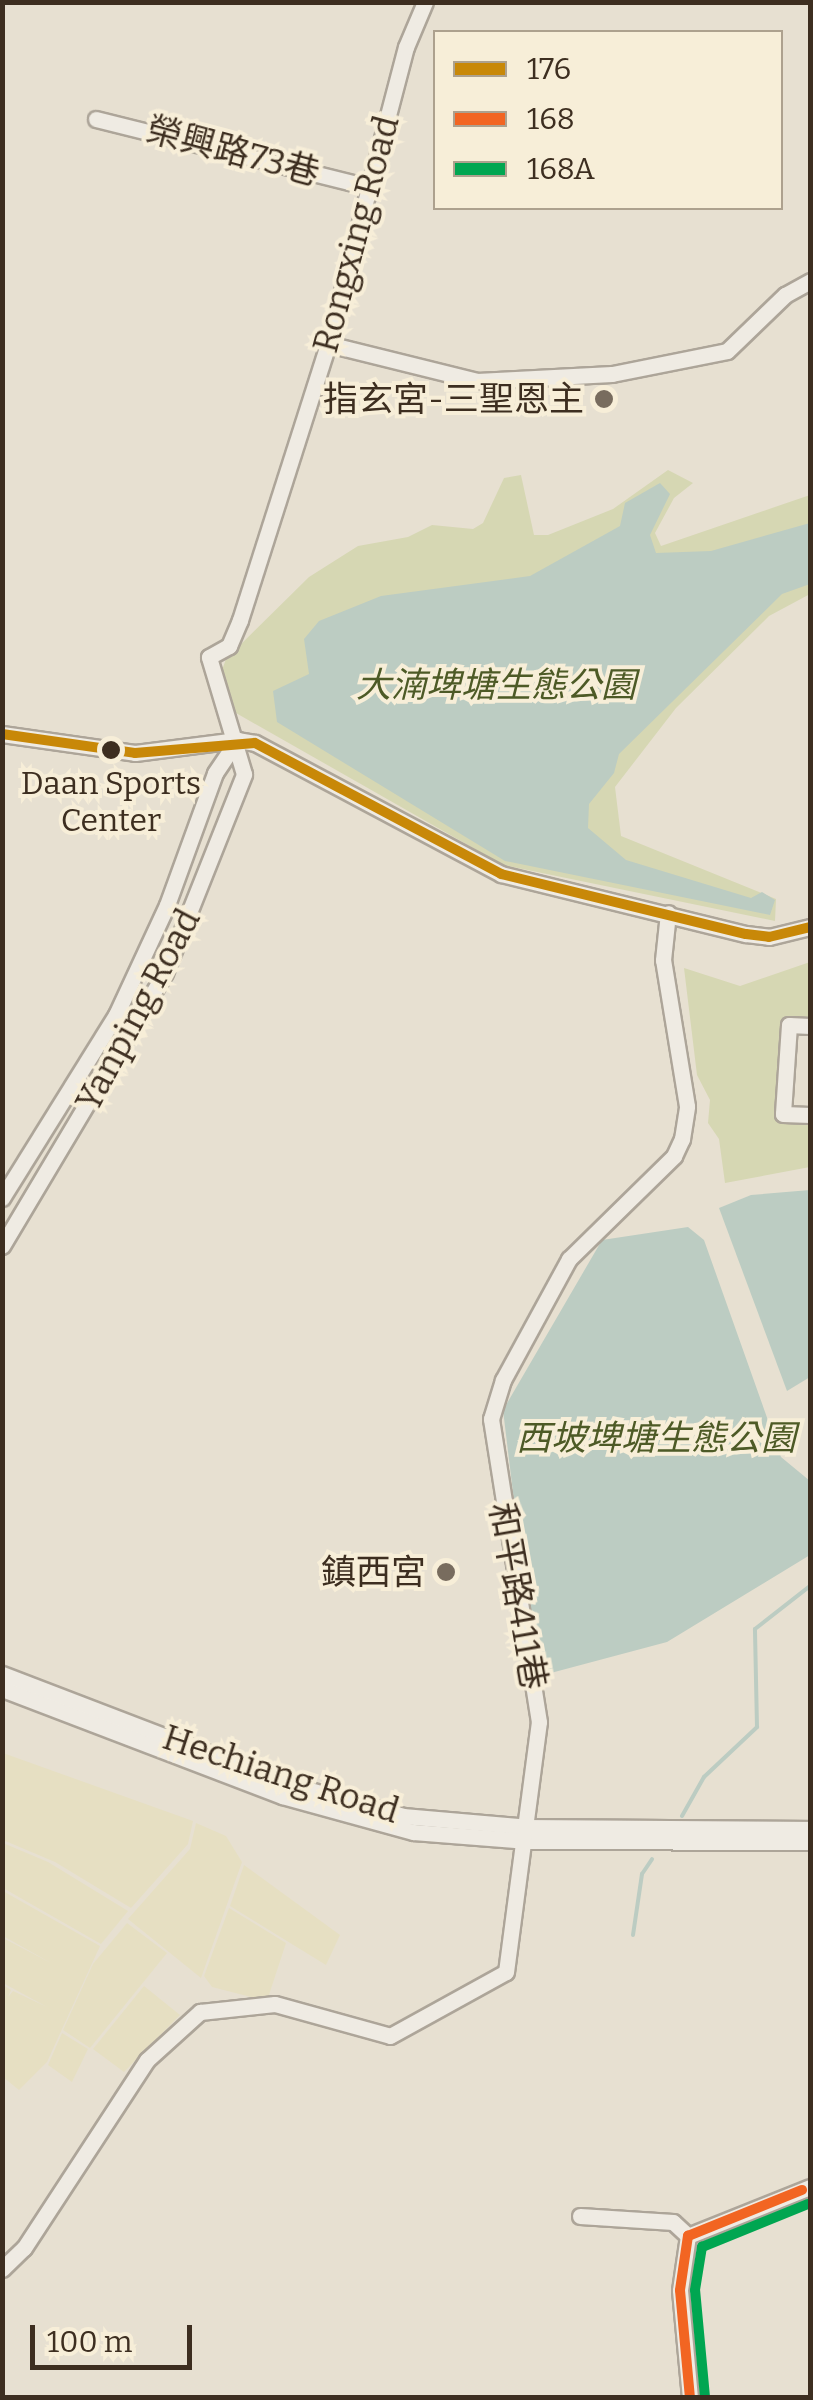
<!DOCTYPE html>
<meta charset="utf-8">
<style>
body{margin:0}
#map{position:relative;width:813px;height:2400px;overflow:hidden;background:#e7e0d1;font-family:Bitter,"Noto Sans TC",serif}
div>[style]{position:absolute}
.farmland>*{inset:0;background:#e6dfc2}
.green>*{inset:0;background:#d6d7b3}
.water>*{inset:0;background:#bcccc2}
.stream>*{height:4px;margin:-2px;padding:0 2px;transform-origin:2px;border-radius:2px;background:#bcccc2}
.roads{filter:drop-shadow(2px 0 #ada599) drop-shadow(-2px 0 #ada599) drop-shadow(0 2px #ada599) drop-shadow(0 -2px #ada599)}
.minor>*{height:15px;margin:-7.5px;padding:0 7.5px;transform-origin:7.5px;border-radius:7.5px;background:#efebe3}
.bus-1>*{height:10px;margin:-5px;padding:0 5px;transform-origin:5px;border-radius:5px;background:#c88808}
.bus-2>*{height:10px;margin:-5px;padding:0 5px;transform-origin:5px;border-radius:5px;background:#f26522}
.bus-3>*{height:10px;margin:-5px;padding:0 5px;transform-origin:5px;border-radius:5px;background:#00a651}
.dots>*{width:28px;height:28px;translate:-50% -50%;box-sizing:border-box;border:5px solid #f7eed8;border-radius:50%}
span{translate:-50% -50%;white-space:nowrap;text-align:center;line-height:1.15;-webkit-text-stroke:8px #f7eed8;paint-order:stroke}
.bus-label{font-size:32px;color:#3d2e20}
.street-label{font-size:35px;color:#3d2e20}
.poi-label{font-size:35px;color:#3d2e20}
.right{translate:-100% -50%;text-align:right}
.park-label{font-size:35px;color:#4d5a26;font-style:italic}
.frame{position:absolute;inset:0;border:5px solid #3d2e20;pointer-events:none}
.legend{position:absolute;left:433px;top:30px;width:350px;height:180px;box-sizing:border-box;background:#f7eed8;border:2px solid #ada18e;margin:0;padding:12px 18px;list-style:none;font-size:30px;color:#3d2e20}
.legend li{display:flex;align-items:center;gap:20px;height:50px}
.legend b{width:50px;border:2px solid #ada18e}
.scale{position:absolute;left:30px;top:2325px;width:162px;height:45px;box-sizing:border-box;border:5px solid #3d2e20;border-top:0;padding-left:12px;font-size:30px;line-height:35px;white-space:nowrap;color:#3d2e20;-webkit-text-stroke:8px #f7eed8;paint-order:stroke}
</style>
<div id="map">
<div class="farmland">
<div style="clip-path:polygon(3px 1753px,193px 1821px,188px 1844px,131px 1908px,55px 1862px,3px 1840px)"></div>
<div style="clip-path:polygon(196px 1823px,226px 1836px,242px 1862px,201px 1978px,128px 1919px,190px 1849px)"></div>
<div style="clip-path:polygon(3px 1843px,48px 1862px,128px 1911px,101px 1944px,3px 1888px)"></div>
<div style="clip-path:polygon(244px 1865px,340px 1935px,326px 1965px,230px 1906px)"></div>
<div style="clip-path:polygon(3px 1891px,100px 1946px,47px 2062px,19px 2090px,3px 2077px,3px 1985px,11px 1990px,8px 1997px,13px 1991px,47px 2007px,3px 1983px,3px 1938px,51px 1963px,3px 1936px)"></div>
<div style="clip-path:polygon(229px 1908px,286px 1943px,267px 2001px,212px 1987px,204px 1976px)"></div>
<div style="clip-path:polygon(127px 1923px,167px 1953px,90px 2048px,63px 2030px,93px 1964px)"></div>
<div style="clip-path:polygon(144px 1986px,180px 2015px,124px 2072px,93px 2049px)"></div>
<div style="clip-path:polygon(62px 2033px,88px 2049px,72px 2082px,48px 2065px)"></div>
</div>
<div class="green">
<div style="clip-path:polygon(668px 470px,693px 483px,674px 498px,655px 533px,661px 546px,810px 495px,810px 594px,769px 616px,676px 708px,615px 787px,621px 836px,776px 899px,775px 921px,503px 865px,236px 713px,221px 673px,226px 659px,309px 577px,358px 546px,408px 537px,432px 525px,473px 529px,483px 523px,504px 478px,521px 475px,534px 535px,548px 535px,613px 509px)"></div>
<div style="clip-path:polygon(810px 962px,810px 1020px,785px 1022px,780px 1036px,776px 1114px,810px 1121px,810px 1167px,725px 1183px,719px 1139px,708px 1123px,710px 1100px,697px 1075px,684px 968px,740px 986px)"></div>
</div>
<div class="water">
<div style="clip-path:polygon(660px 483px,670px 494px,650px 535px,656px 553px,711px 551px,810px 523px,810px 584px,782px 594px,619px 754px,614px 773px,589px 804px,588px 828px,626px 860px,751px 898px,762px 892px,775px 900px,770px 915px,505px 861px,277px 722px,273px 691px,309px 674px,304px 639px,319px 621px,381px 596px,530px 576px,620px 526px,625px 503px)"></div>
<div style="clip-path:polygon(810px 1190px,810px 1377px,787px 1391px,719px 1208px,751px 1195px)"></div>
<div style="clip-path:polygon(688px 1227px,704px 1240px,781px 1457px,810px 1481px,810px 1555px,667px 1642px,547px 1674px,524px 1583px,503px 1410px,602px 1240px)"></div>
</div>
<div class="stream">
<div style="left:682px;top:1816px;width:45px;rotate:-60.6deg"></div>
<div style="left:704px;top:1777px;width:73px;rotate:-43.3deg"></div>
<div style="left:757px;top:1727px;width:98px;rotate:-91.2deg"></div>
<div style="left:755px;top:1629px;width:70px;rotate:-38deg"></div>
<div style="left:633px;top:1935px;width:62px;rotate:-81.6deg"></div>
<div style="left:642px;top:1874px;width:18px;rotate:-56deg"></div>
</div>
<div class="roads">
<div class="minor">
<div style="left:96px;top:119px;width:281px;rotate:14deg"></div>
<div style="left:328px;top:344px;width:154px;rotate:13.9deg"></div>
<div style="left:477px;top:381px;width:135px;rotate:-3deg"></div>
<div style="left:612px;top:374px;width:117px;rotate:-11.3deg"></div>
<div style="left:727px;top:351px;width:81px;rotate:-44deg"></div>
<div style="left:785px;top:295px;width:29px;rotate:-29deg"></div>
<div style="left:2px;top:734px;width:134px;rotate:8.1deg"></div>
<div style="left:135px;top:753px;width:103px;rotate:-7.3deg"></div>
<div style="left:237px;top:740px;width:18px;rotate:9deg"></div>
<div style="left:255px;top:743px;width:279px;rotate:28deg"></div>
<div style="left:501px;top:874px;width:252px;rotate:13.8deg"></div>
<div style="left:746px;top:934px;width:23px;rotate:7deg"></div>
<div style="left:769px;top:937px;width:42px;rotate:-13.7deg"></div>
<div style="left:810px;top:1026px;width:21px;rotate:-177deg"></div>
<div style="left:789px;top:1025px;width:89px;rotate:93.9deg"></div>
<div style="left:783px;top:1114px;width:27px;rotate:2deg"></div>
<div style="left:2px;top:1198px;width:216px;rotate:-58.1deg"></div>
<div style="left:116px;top:1015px;width:121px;rotate:-65.1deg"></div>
<div style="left:167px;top:905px;width:140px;rotate:-70deg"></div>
<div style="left:215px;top:773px;width:40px;rotate:-56deg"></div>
<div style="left:2px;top:1246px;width:318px;rotate:-59.2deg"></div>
<div style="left:165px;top:973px;width:214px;rotate:-68.3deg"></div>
<div style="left:244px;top:774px;width:122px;rotate:-106.7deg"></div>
<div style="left:209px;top:657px;width:23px;rotate:-29deg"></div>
<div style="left:229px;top:646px;width:28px;rotate:-67deg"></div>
<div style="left:240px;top:620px;width:290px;rotate:-72.3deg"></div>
<div style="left:328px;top:344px;width:307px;rotate:-75.3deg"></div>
<div style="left:406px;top:47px;width:49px;rotate:-67.1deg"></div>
<div style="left:2px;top:1674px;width:306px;rotate:21deg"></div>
<div style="left:288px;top:1784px;width:119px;rotate:15.5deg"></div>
<div style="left:403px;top:1816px;width:127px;rotate:5deg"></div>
<div style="left:530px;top:1827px;width:280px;rotate:0.4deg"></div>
<div style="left:2px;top:1689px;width:300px;rotate:20.9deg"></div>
<div style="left:282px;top:1796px;width:136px;rotate:15.4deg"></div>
<div style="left:413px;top:1832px;width:115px;rotate:4.5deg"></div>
<div style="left:528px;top:1841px;width:282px;rotate:0.2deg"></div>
<div style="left:580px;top:2216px;width:93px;rotate:3.7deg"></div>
<div style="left:673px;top:2222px;width:21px;rotate:43deg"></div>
<div style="left:2px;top:2269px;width:30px;rotate:-44deg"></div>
<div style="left:24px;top:2248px;width:225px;rotate:-56.8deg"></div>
<div style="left:147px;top:2060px;width:72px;rotate:-42.2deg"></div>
<div style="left:200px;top:2012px;width:75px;rotate:-6.1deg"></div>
<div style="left:275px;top:2004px;width:119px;rotate:15.5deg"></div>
<div style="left:390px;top:2036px;width:132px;rotate:-28.9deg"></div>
<div style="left:506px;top:1972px;width:252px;rotate:-82.5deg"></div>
<div style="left:539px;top:1722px;width:307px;rotate:-99deg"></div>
<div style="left:491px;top:1419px;width:41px;rotate:-72.9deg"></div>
<div style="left:503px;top:1380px;width:138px;rotate:-61.4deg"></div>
<div style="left:569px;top:1259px;width:147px;rotate:-44.4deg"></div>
<div style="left:674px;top:1156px;width:19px;rotate:-65deg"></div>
<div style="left:682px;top:1139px;width:33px;rotate:-81deg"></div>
<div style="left:687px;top:1106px;width:148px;rotate:-99.3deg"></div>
<div style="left:663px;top:960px;width:47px;rotate:-83.9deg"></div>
<div style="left:690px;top:2398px;width:108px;rotate:-95.3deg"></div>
<div style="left:680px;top:2290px;width:55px;rotate:-81.6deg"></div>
<div style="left:688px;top:2236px;width:131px;rotate:-21.9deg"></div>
</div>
</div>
<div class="bus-1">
<div style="left:2px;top:734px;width:134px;rotate:8.1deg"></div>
<div style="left:135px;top:753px;width:120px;rotate:-4.8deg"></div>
<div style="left:255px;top:743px;width:279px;rotate:28deg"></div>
<div style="left:501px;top:874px;width:252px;rotate:13.8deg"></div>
<div style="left:746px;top:934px;width:23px;rotate:7deg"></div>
<div style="left:769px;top:937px;width:42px;rotate:-13.7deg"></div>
</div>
<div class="bus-2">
<div style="left:690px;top:2398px;width:108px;rotate:-95.3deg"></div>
<div style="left:680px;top:2290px;width:55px;rotate:-81.6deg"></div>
<div style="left:688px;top:2236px;width:123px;rotate:-22deg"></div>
</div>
<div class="bus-3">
<div style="left:705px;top:2397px;width:107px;rotate:-95.3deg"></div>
<div style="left:695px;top:2290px;width:44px;rotate:-80.8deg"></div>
<div style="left:702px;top:2247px;width:114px;rotate:-22.1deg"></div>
</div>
<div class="dots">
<div style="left:604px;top:399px;background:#786c5e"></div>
<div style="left:111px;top:750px;background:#3d2e20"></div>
<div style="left:446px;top:1572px;background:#786c5e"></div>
</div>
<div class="bus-label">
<span style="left:111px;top:802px">Daan Sports<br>Center</span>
</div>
<div class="street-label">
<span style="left:233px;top:151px;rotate:15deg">榮興路73巷</span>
<span style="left:356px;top:234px;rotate:-75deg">Rongxing Road</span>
<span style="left:138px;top:1010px;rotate:-62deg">Yanping Road</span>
<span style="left:518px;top:1596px;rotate:80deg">和平路411巷</span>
<span style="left:281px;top:1774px;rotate:18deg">Hechiang Road</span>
</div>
<div class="poi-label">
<span class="right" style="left:584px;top:399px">指玄宮-三聖恩主</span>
<span class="right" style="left:426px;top:1572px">鎮西宮</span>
</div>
<div class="park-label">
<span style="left:496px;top:685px">大湳埤塘生態公園</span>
<span style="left:656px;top:1438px">西坡埤塘生態公園</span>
</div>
<div class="frame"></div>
<ul class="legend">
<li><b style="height:12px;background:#c88808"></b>176</li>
<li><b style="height:12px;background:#f26522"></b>168</li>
<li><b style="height:12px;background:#00a651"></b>168A</li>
</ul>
<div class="scale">100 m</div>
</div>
